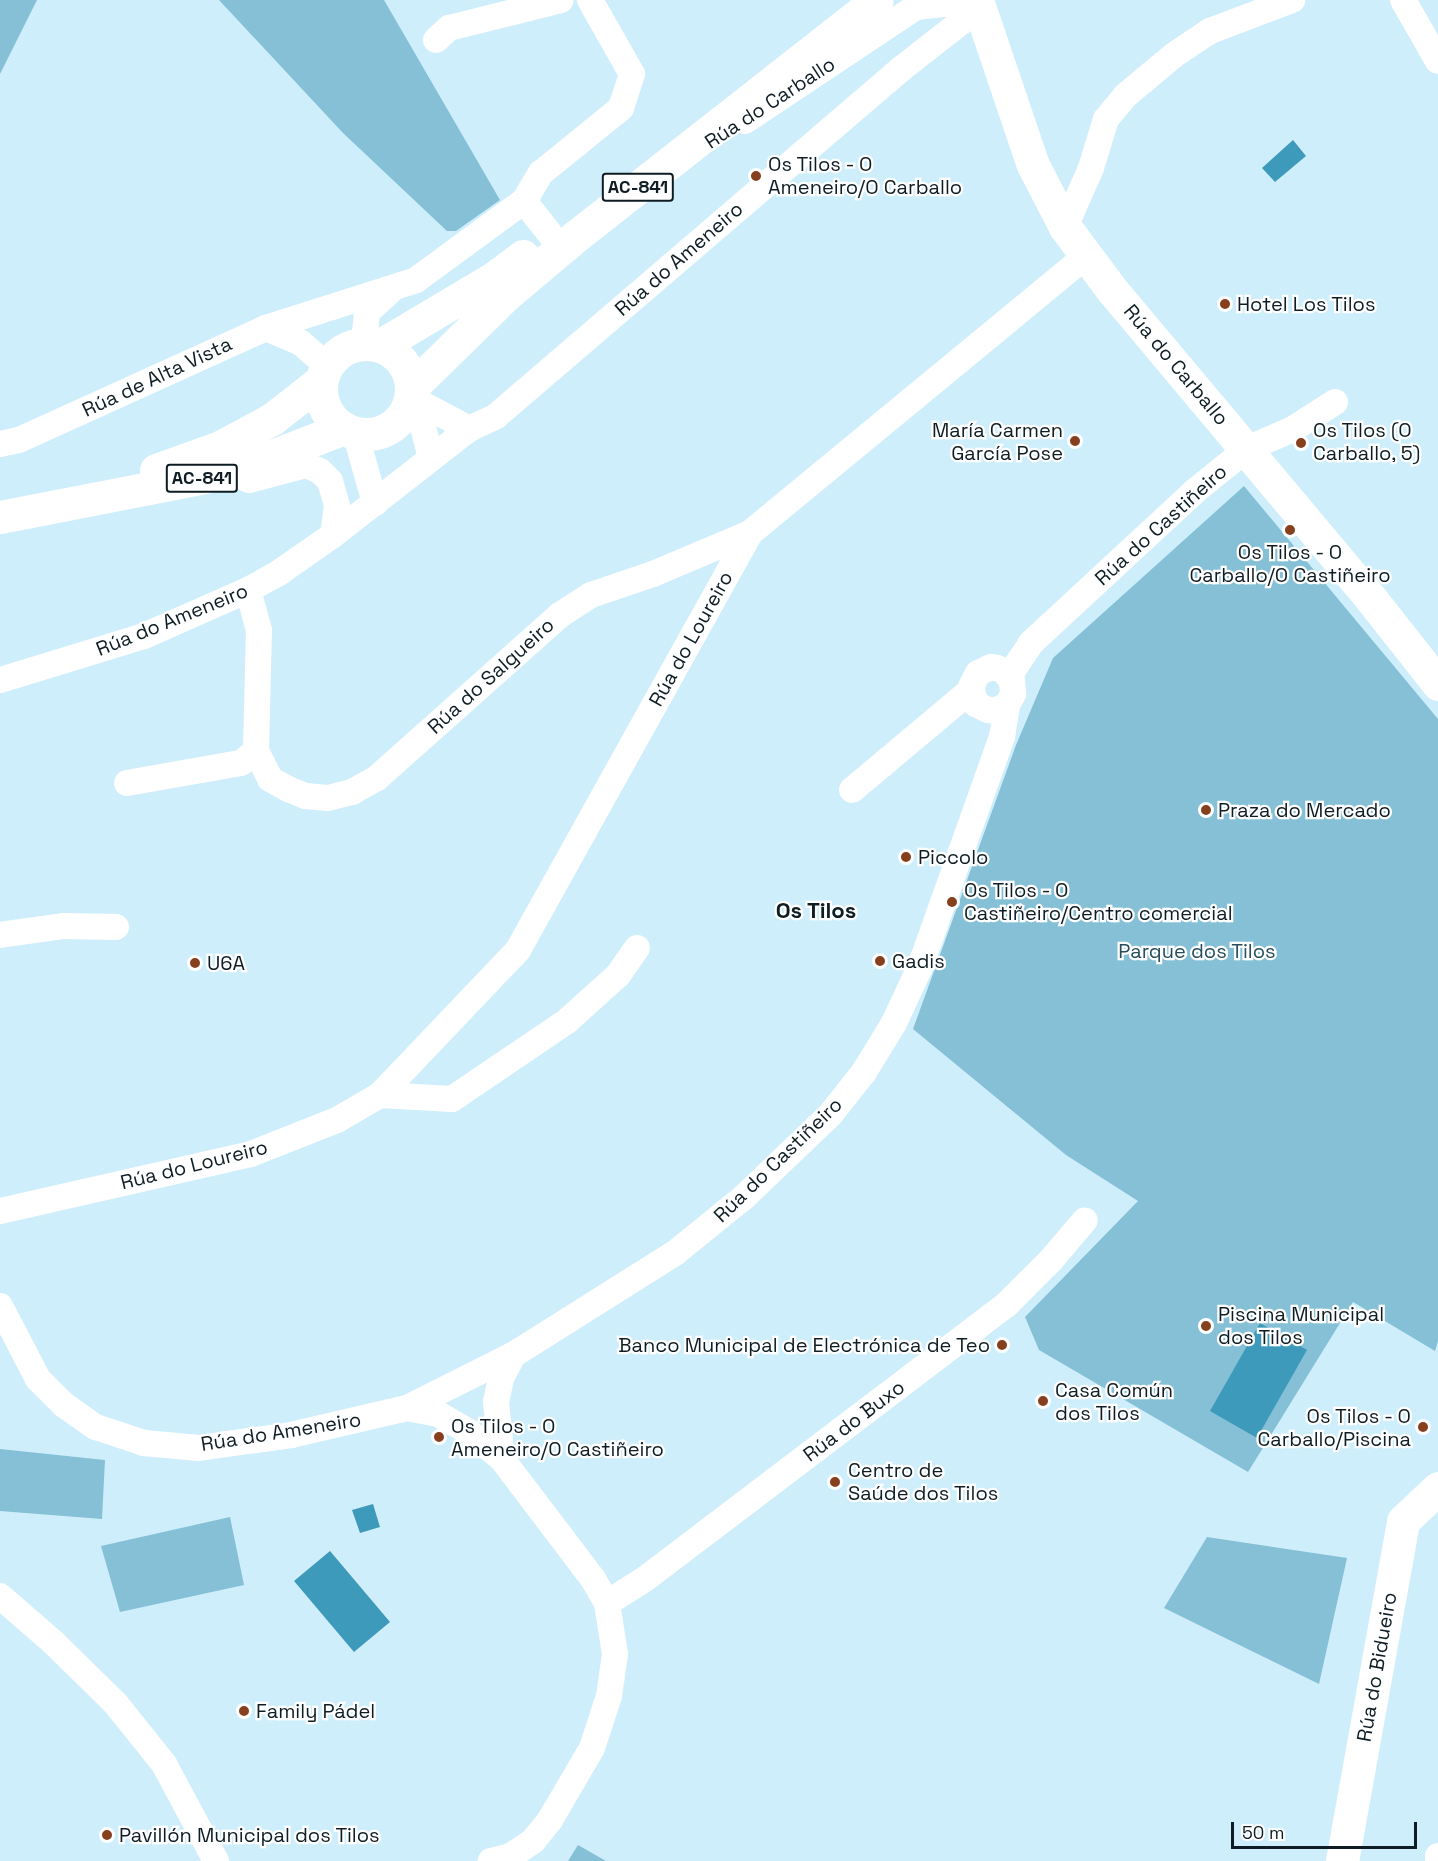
<!DOCTYPE html>
<meta charset="utf-8">
<style>
body{margin:0}
#map{position:relative;width:1438px;height:1861px;overflow:hidden;background:#cfeefb;font-family:"Space Grotesk",sans-serif}
div>[style]{position:absolute}
.green>*{inset:0;background:#85c0d7}
.water>*{inset:0;background:#3d9aba}
.street>*{height:26px;margin:-13px;padding:0 13px;transform-origin:13px;border-radius:13px;background:#fff}
.secondary>*{height:33px;margin:-16.5px;padding:0 16.5px;transform-origin:16.5px;border-radius:16.5px;background:#fff}
.primary>*{height:33px;margin:-16.5px;padding:0 16.5px;transform-origin:16.5px;border-radius:16.5px;background:#fff}
.primary>.ring{margin:-16.5px;padding:0;box-sizing:content-box;background:none;border:33px solid #fff;border-radius:50%}
.dots>*{width:16px;height:16px;translate:-50% -50%;box-sizing:border-box;border:3px solid #fff;border-radius:50%}
span{translate:-50% -50%;white-space:nowrap;text-align:center;line-height:1.15;-webkit-text-stroke:4.5px #fff;paint-order:stroke}
.shield-label span{padding:2px 4px;background:#fff;border:2px solid;border-radius:4px;-webkit-text-stroke-width:0}
.shield-label{font-size:18px;color:#0e1d23;font-weight:700}
.street-label{font-size:20px;color:#0e1d23}
.poi-label{font-size:20px;color:#0e1d23}
.left{translate:0 -50%;text-align:left}
.right{translate:-100% -50%;text-align:right}
.park-label{font-size:20px;color:#254d5c}
.quarter-label{font-size:22px;color:#0e1d23;font-weight:700}
.scale{position:absolute;left:1231px;top:1822px;width:186px;height:27px;box-sizing:border-box;border:3px solid #0e1d23;border-top:0;padding-left:8px;font-size:18px;line-height:21px;white-space:nowrap;color:#0e1d23;-webkit-text-stroke:4px #fff;paint-order:stroke}
</style>
<div id="map">
<div class="green">
<div style="clip-path:polygon(0 0,37px 0,0 74px)"></div>
<div style="clip-path:polygon(219px 0,384px 0,500px 200px,456px 231px,447px 231px,343px 133px)"></div>
<div style="clip-path:polygon(1244px 486px,1438px 719px,1438px 1341px,1435px 1351px,1353px 1302px,1248px 1472px,1039px 1350px,1025px 1317px,1138px 1201px,1066px 1155px,913px 1029px,1016px 745px,1053px 658px)"></div>
<div style="clip-path:polygon(0 1449px,105px 1460px,102px 1519px,0 1511px)"></div>
<div style="clip-path:polygon(230px 1517px,244px 1585px,120px 1612px,101px 1546px)"></div>
<div style="clip-path:polygon(1207px 1537px,1347px 1558px,1319px 1684px,1164px 1608px)"></div>
<div style="clip-path:polygon(578px 1845px,606px 1861px,568px 1861px)"></div>
</div>
<div class="water">
<div style="clip-path:polygon(1293px 140px,1306px 156px,1275px 182px,1262px 168px)"></div>
<div style="clip-path:polygon(1260px 1323px,1307px 1350px,1257px 1438px,1210px 1411px)"></div>
<div style="clip-path:polygon(373px 1504px,380px 1527px,360px 1533px,352px 1510px)"></div>
<div style="clip-path:polygon(330px 1551px,390px 1622px,354px 1652px,294px 1581px)"></div>
</div>
<div class="street">
<div style="left:1403px;top:0;width:70px;rotate:60.2deg"></div>
<div style="left:436px;top:40px;width:18px;rotate:-43deg"></div>
<div style="left:449px;top:28px;width:115px;rotate:-14deg"></div>
<div style="left:745px;top:121px;width:206px;rotate:-33.7deg"></div>
<div style="left:916px;top:7px;width:30px;rotate:-6deg"></div>
<div style="left:946px;top:4px;width:33px;rotate:7deg"></div>
<div style="left:1065px;top:227px;width:64px;rotate:-66.2deg"></div>
<div style="left:1091px;top:168px;width:51px;rotate:-73deg"></div>
<div style="left:1106px;top:119px;width:30px;rotate:-50deg"></div>
<div style="left:1125px;top:96px;width:64px;rotate:-39.9deg"></div>
<div style="left:1174px;top:55px;width:43px;rotate:-33.7deg"></div>
<div style="left:1210px;top:31px;width:88px;rotate:-20.7deg"></div>
<div style="left:550px;top:234px;width:42px;rotate:-128.2deg"></div>
<div style="left:524px;top:201px;width:33px;rotate:-59deg"></div>
<div style="left:541px;top:173px;width:103px;rotate:-39.1deg"></div>
<div style="left:621px;top:108px;width:36px;rotate:-72deg"></div>
<div style="left:632px;top:74px;width:85px;rotate:-119.6deg"></div>
<div style="left:266px;top:328px;width:38px;rotate:23deg"></div>
<div style="left:301px;top:343px;width:35px;rotate:41deg"></div>
<div style="left:371px;top:344px;width:13px;rotate:-117deg"></div>
<div style="left:365px;top:332px;width:20px;rotate:-84deg"></div>
<div style="left:367px;top:312px;width:30px;rotate:-42deg"></div>
<div style="left:411px;top:398px;width:66px;rotate:28.1deg"></div>
<div style="left:407px;top:409px;width:17px;rotate:36deg"></div>
<div style="left:421px;top:419px;width:40px;rotate:75.6deg"></div>
<div style="left:355px;top:432px;width:74px;rotate:74.3deg"></div>
<div style="left:0;top:444px;width:19px;rotate:-12deg"></div>
<div style="left:19px;top:440px;width:271px;rotate:-24.4deg"></div>
<div style="left:266px;top:328px;width:157px;rotate:-17.7deg"></div>
<div style="left:416px;top:280px;width:134px;rotate:-36.2deg"></div>
<div style="left:235px;top:474px;width:15px;rotate:23deg"></div>
<div style="left:249px;top:480px;width:59px;rotate:-14.7deg"></div>
<div style="left:306px;top:465px;width:15px;rotate:23deg"></div>
<div style="left:320px;top:471px;width:14px;rotate:45deg"></div>
<div style="left:330px;top:481px;width:26px;rotate:74deg"></div>
<div style="left:337px;top:506px;width:29px;rotate:98deg"></div>
<div style="left:1009px;top:676px;width:40px;rotate:-56deg"></div>
<div style="left:1031px;top:643px;width:224px;rotate:-42.8deg"></div>
<div style="left:1195px;top:491px;width:67px;rotate:-38.9deg"></div>
<div style="left:1247px;top:449px;width:50px;rotate:-23.5deg"></div>
<div style="left:1293px;top:429px;width:50px;rotate:-32.7deg"></div>
<div style="left:0;top:680px;width:151px;rotate:-17deg"></div>
<div style="left:144px;top:636px;width:114px;rotate:-23.9deg"></div>
<div style="left:248px;top:590px;width:37px;rotate:-29deg"></div>
<div style="left:280px;top:572px;width:65px;rotate:-34.9deg"></div>
<div style="left:333px;top:535px;width:172px;rotate:-37.9deg"></div>
<div style="left:469px;top:429px;width:29px;rotate:-25deg"></div>
<div style="left:495px;top:417px;width:535px;rotate:-40.6deg"></div>
<div style="left:901px;top:69px;width:99px;rotate:-38deg"></div>
<div style="left:256px;top:751px;width:31px;rotate:63deg"></div>
<div style="left:270px;top:779px;width:21px;rotate:29deg"></div>
<div style="left:288px;top:789px;width:18px;rotate:22deg"></div>
<div style="left:305px;top:796px;width:23px;rotate:5deg"></div>
<div style="left:328px;top:798px;width:25px;rotate:-14deg"></div>
<div style="left:352px;top:792px;width:29px;rotate:-29deg"></div>
<div style="left:377px;top:778px;width:245px;rotate:-41.7deg"></div>
<div style="left:560px;top:615px;width:37px;rotate:-33deg"></div>
<div style="left:591px;top:595px;width:65px;rotate:-18.7deg"></div>
<div style="left:653px;top:574px;width:105px;rotate:-22.9deg"></div>
<div style="left:127px;top:783px;width:116px;rotate:-10deg"></div>
<div style="left:241px;top:763px;width:19px;rotate:-39deg"></div>
<div style="left:256px;top:751px;width:121px;rotate:-88.6deg"></div>
<div style="left:259px;top:630px;width:41px;rotate:-105.4deg"></div>
<div style="left:852px;top:790px;width:154px;rotate:-40deg"></div>
<div style="left:0;top:935px;width:65px;rotate:-8deg"></div>
<div style="left:64px;top:926px;width:52px;rotate:1.1deg"></div>
<div style="left:380px;top:1095px;width:72px;rotate:3.2deg"></div>
<div style="left:452px;top:1099px;width:139px;rotate:-34.1deg"></div>
<div style="left:567px;top:1021px;width:69px;rotate:-42deg"></div>
<div style="left:618px;top:975px;width:33px;rotate:-55deg"></div>
<div style="left:0;top:1211px;width:257px;rotate:-12.8deg"></div>
<div style="left:251px;top:1154px;width:92px;rotate:-21.6deg"></div>
<div style="left:337px;top:1120px;width:50px;rotate:-30.2deg"></div>
<div style="left:380px;top:1095px;width:200px;rotate:-46.4deg"></div>
<div style="left:518px;top:950px;width:477px;rotate:-60.9deg"></div>
<div style="left:750px;top:533px;width:435px;rotate:-39.5deg"></div>
<div style="left:0;top:1306px;width:82px;rotate:62.5deg"></div>
<div style="left:38px;top:1379px;width:37px;rotate:45deg"></div>
<div style="left:64px;top:1405px;width:39px;rotate:35deg"></div>
<div style="left:96px;top:1427px;width:51px;rotate:18.4deg"></div>
<div style="left:144px;top:1443px;width:55px;rotate:5.2deg"></div>
<div style="left:199px;top:1448px;width:93px;rotate:-8deg"></div>
<div style="left:291px;top:1435px;width:119px;rotate:-13.1deg"></div>
<div style="left:407px;top:1408px;width:32px;rotate:11deg"></div>
<div style="left:438px;top:1414px;width:36px;rotate:30deg"></div>
<div style="left:469px;top:1432px;width:43px;rotate:39.3deg"></div>
<div style="left:502px;top:1459px;width:151px;rotate:52.8deg"></div>
<div style="left:593px;top:1579px;width:28px;rotate:60deg"></div>
<div style="left:607px;top:1603px;width:52px;rotate:81.1deg"></div>
<div style="left:615px;top:1654px;width:42px;rotate:98.1deg"></div>
<div style="left:609px;top:1696px;width:55px;rotate:108.1deg"></div>
<div style="left:592px;top:1748px;width:83px;rotate:120.3deg"></div>
<div style="left:550px;top:1820px;width:27px;rotate:129deg"></div>
<div style="left:533px;top:1841px;width:27px;rotate:146deg"></div>
<div style="left:511px;top:1856px;width:21px;rotate:166deg"></div>
<div style="left:407px;top:1408px;width:119px;rotate:-26.6deg"></div>
<div style="left:513px;top:1355px;width:191px;rotate:-32.2deg"></div>
<div style="left:675px;top:1253px;width:87px;rotate:-39deg"></div>
<div style="left:743px;top:1198px;width:120px;rotate:-43.7deg"></div>
<div style="left:830px;top:1115px;width:55px;rotate:-51.7deg"></div>
<div style="left:864px;top:1072px;width:57px;rotate:-58.5deg"></div>
<div style="left:894px;top:1023px;width:62px;rotate:-65.1deg"></div>
<div style="left:920px;top:967px;width:244px;rotate:-70.4deg"></div>
<div style="left:1002px;top:737px;width:32px;rotate:-81deg"></div>
<div style="left:1007px;top:705px;width:13px;rotate:-61deg"></div>
<div style="left:1013px;top:694px;width:13px;rotate:-94deg"></div>
<div style="left:1012px;top:681px;width:13px;rotate:-129deg"></div>
<div style="left:1004px;top:671px;width:8px;rotate:-157deg"></div>
<div style="left:997px;top:668px;width:6px;rotate:-171deg"></div>
<div style="left:991px;top:667px;width:14px;rotate:155deg"></div>
<div style="left:978px;top:673px;width:16px;rotate:117deg"></div>
<div style="left:971px;top:687px;width:18px;rotate:74deg"></div>
<div style="left:976px;top:704px;width:13px;rotate:27deg"></div>
<div style="left:988px;top:710px;width:7px;rotate:8deg"></div>
<div style="left:995px;top:711px;width:13px;rotate:-27deg"></div>
<div style="left:502px;top:1459px;width:57px;rotate:-96deg"></div>
<div style="left:496px;top:1402px;width:25px;rotate:-78deg"></div>
<div style="left:501px;top:1378px;width:26px;rotate:-62deg"></div>
<div style="left:0;top:1596px;width:72px;rotate:41deg"></div>
<div style="left:54px;top:1643px;width:87px;rotate:44.5deg"></div>
<div style="left:116px;top:1704px;width:77px;rotate:51.3deg"></div>
<div style="left:164px;top:1764px;width:110px;rotate:61.8deg"></div>
<div style="left:607px;top:1603px;width:45px;rotate:-32.3deg"></div>
<div style="left:645px;top:1579px;width:455px;rotate:-37.2deg"></div>
<div style="left:1007px;top:1304px;width:62px;rotate:-45deg"></div>
<div style="left:1051px;top:1260px;width:52px;rotate:-49.6deg"></div>
<div style="left:1438px;top:1861px;width:5px;rotate:-90deg"></div>
</div>
<div class="secondary">
<div style="left:977px;top:0;width:174px;rotate:71.3deg"></div>
<div style="left:1033px;top:165px;width:70px;rotate:62.7deg"></div>
<div style="left:1065px;top:227px;width:79px;rotate:53.3deg"></div>
<div style="left:1112px;top:290px;width:405px;rotate:50deg"></div>
<div style="left:1372px;top:600px;width:107px;rotate:51.8deg"></div>
<div style="left:1342px;top:1861px;width:345px;rotate:-79.8deg"></div>
<div style="left:1403px;top:1521px;width:48px;rotate:-43.3deg"></div>
</div>
<div class="primary">
<div class="ring" style="left:321px;top:344px;width:57px;height:57px"></div>
<div style="left:381px;top:345px;width:133px;rotate:-30.8deg"></div>
<div style="left:495px;top:277px;width:35px;rotate:-37deg"></div>
<div style="left:411px;top:388px;width:134px;rotate:-44.4deg"></div>
<div style="left:507px;top:294px;width:90px;rotate:-40deg"></div>
<div style="left:576px;top:236px;width:382px;rotate:-38.1deg"></div>
<div style="left:156px;top:470px;width:68px;rotate:-19.8deg"></div>
<div style="left:220px;top:447px;width:59px;rotate:-28.3deg"></div>
<div style="left:272px;top:419px;width:63px;rotate:-38deg"></div>
<div style="left:0;top:517px;width:235px;rotate:-11deg"></div>
<div style="left:231px;top:472px;width:121px;rotate:-21.3deg"></div>
</div>
<div class="dots">
<div style="left:756px;top:176px;background:#87401e"></div>
<div style="left:1225px;top:304px;background:#87401e"></div>
<div style="left:1075px;top:441px;background:#87401e"></div>
<div style="left:1301px;top:443px;background:#87401e"></div>
<div style="left:1290px;top:530px;background:#87401e"></div>
<div style="left:1206px;top:810px;background:#87401e"></div>
<div style="left:906px;top:857px;background:#87401e"></div>
<div style="left:952px;top:902px;background:#87401e"></div>
<div style="left:880px;top:961px;background:#87401e"></div>
<div style="left:195px;top:963px;background:#87401e"></div>
<div style="left:1206px;top:1326px;background:#87401e"></div>
<div style="left:1002px;top:1345px;background:#87401e"></div>
<div style="left:1043px;top:1401px;background:#87401e"></div>
<div style="left:1423px;top:1427px;background:#87401e"></div>
<div style="left:439px;top:1437px;background:#87401e"></div>
<div style="left:835px;top:1482px;background:#87401e"></div>
<div style="left:244px;top:1711px;background:#87401e"></div>
<div style="left:107px;top:1835px;background:#87401e"></div>
</div>
<div class="shield-label">
<span style="left:638px;top:187px">AC-841</span>
<span style="left:202px;top:478px">AC-841</span>
</div>
<div class="street-label">
<span style="left:770px;top:103px;rotate:-33deg">Rúa do Carballo</span>
<span style="left:679px;top:259px;rotate:-41deg">Rúa do Ameneiro</span>
<span style="left:1176px;top:365px;rotate:50deg">Rúa do Carballo</span>
<span style="left:157px;top:377px;rotate:-25deg">Rúa de Alta Vista</span>
<span style="left:1161px;top:525px;rotate:-42deg">Rúa do Castiñeiro</span>
<span style="left:172px;top:620px;rotate:-22deg">Rúa do Ameneiro</span>
<span style="left:691px;top:639px;rotate:-61deg">Rúa do Loureiro</span>
<span style="left:491px;top:676px;rotate:-42deg">Rúa do Salgueiro</span>
<span style="left:778px;top:1160px;rotate:-44deg">Rúa do Castiñeiro</span>
<span style="left:194px;top:1165px;rotate:-14deg">Rúa do Loureiro</span>
<span style="left:854px;top:1421px;rotate:-37deg">Rúa do Buxo</span>
<span style="left:281px;top:1432px;rotate:-9deg">Rúa do Ameneiro</span>
<span style="left:1377px;top:1667px;rotate:-80deg">Rúa do Bidueiro</span>
</div>
<div class="poi-label">
<span class="left" style="left:768px;top:176px">Os Tilos - O<br>Ameneiro/O Carballo</span>
<span class="left" style="left:1237px;top:304px">Hotel Los Tilos</span>
<span class="right" style="left:1063px;top:442px">María Carmen<br>García Pose</span>
<span class="left" style="left:1313px;top:442px">Os Tilos (O<br>Carballo, 5)</span>
<span style="left:1290px;top:564px">Os Tilos - O<br>Carballo/O Castiñeiro</span>
<span class="left" style="left:1218px;top:810px">Praza do Mercado</span>
<span class="left" style="left:918px;top:857px">Piccolo</span>
<span class="left" style="left:964px;top:902px">Os Tilos - O<br>Castiñeiro/Centro comercial</span>
<span class="left" style="left:892px;top:961px">Gadis</span>
<span class="left" style="left:207px;top:963px">U6A</span>
<span class="left" style="left:1218px;top:1326px">Piscina Municipal<br>dos Tilos</span>
<span class="right" style="left:990px;top:1345px">Banco Municipal de Electrónica de Teo</span>
<span class="left" style="left:1055px;top:1402px">Casa Común<br>dos Tilos</span>
<span class="right" style="left:1411px;top:1428px">Os Tilos - O<br>Carballo/Piscina</span>
<span class="left" style="left:451px;top:1438px">Os Tilos - O<br>Ameneiro/O Castiñeiro</span>
<span class="left" style="left:848px;top:1482px">Centro de<br>Saúde dos Tilos</span>
<span class="left" style="left:256px;top:1711px">Family Pádel</span>
<span class="left" style="left:119px;top:1835px">Pavillón Municipal dos Tilos</span>
</div>
<div class="park-label">
<span style="left:1197px;top:951px">Parque dos Tilos</span>
</div>
<div class="quarter-label">
<span style="left:816px;top:911px">Os Tilos</span>
</div>
<div class="scale">50 m</div>
</div>
